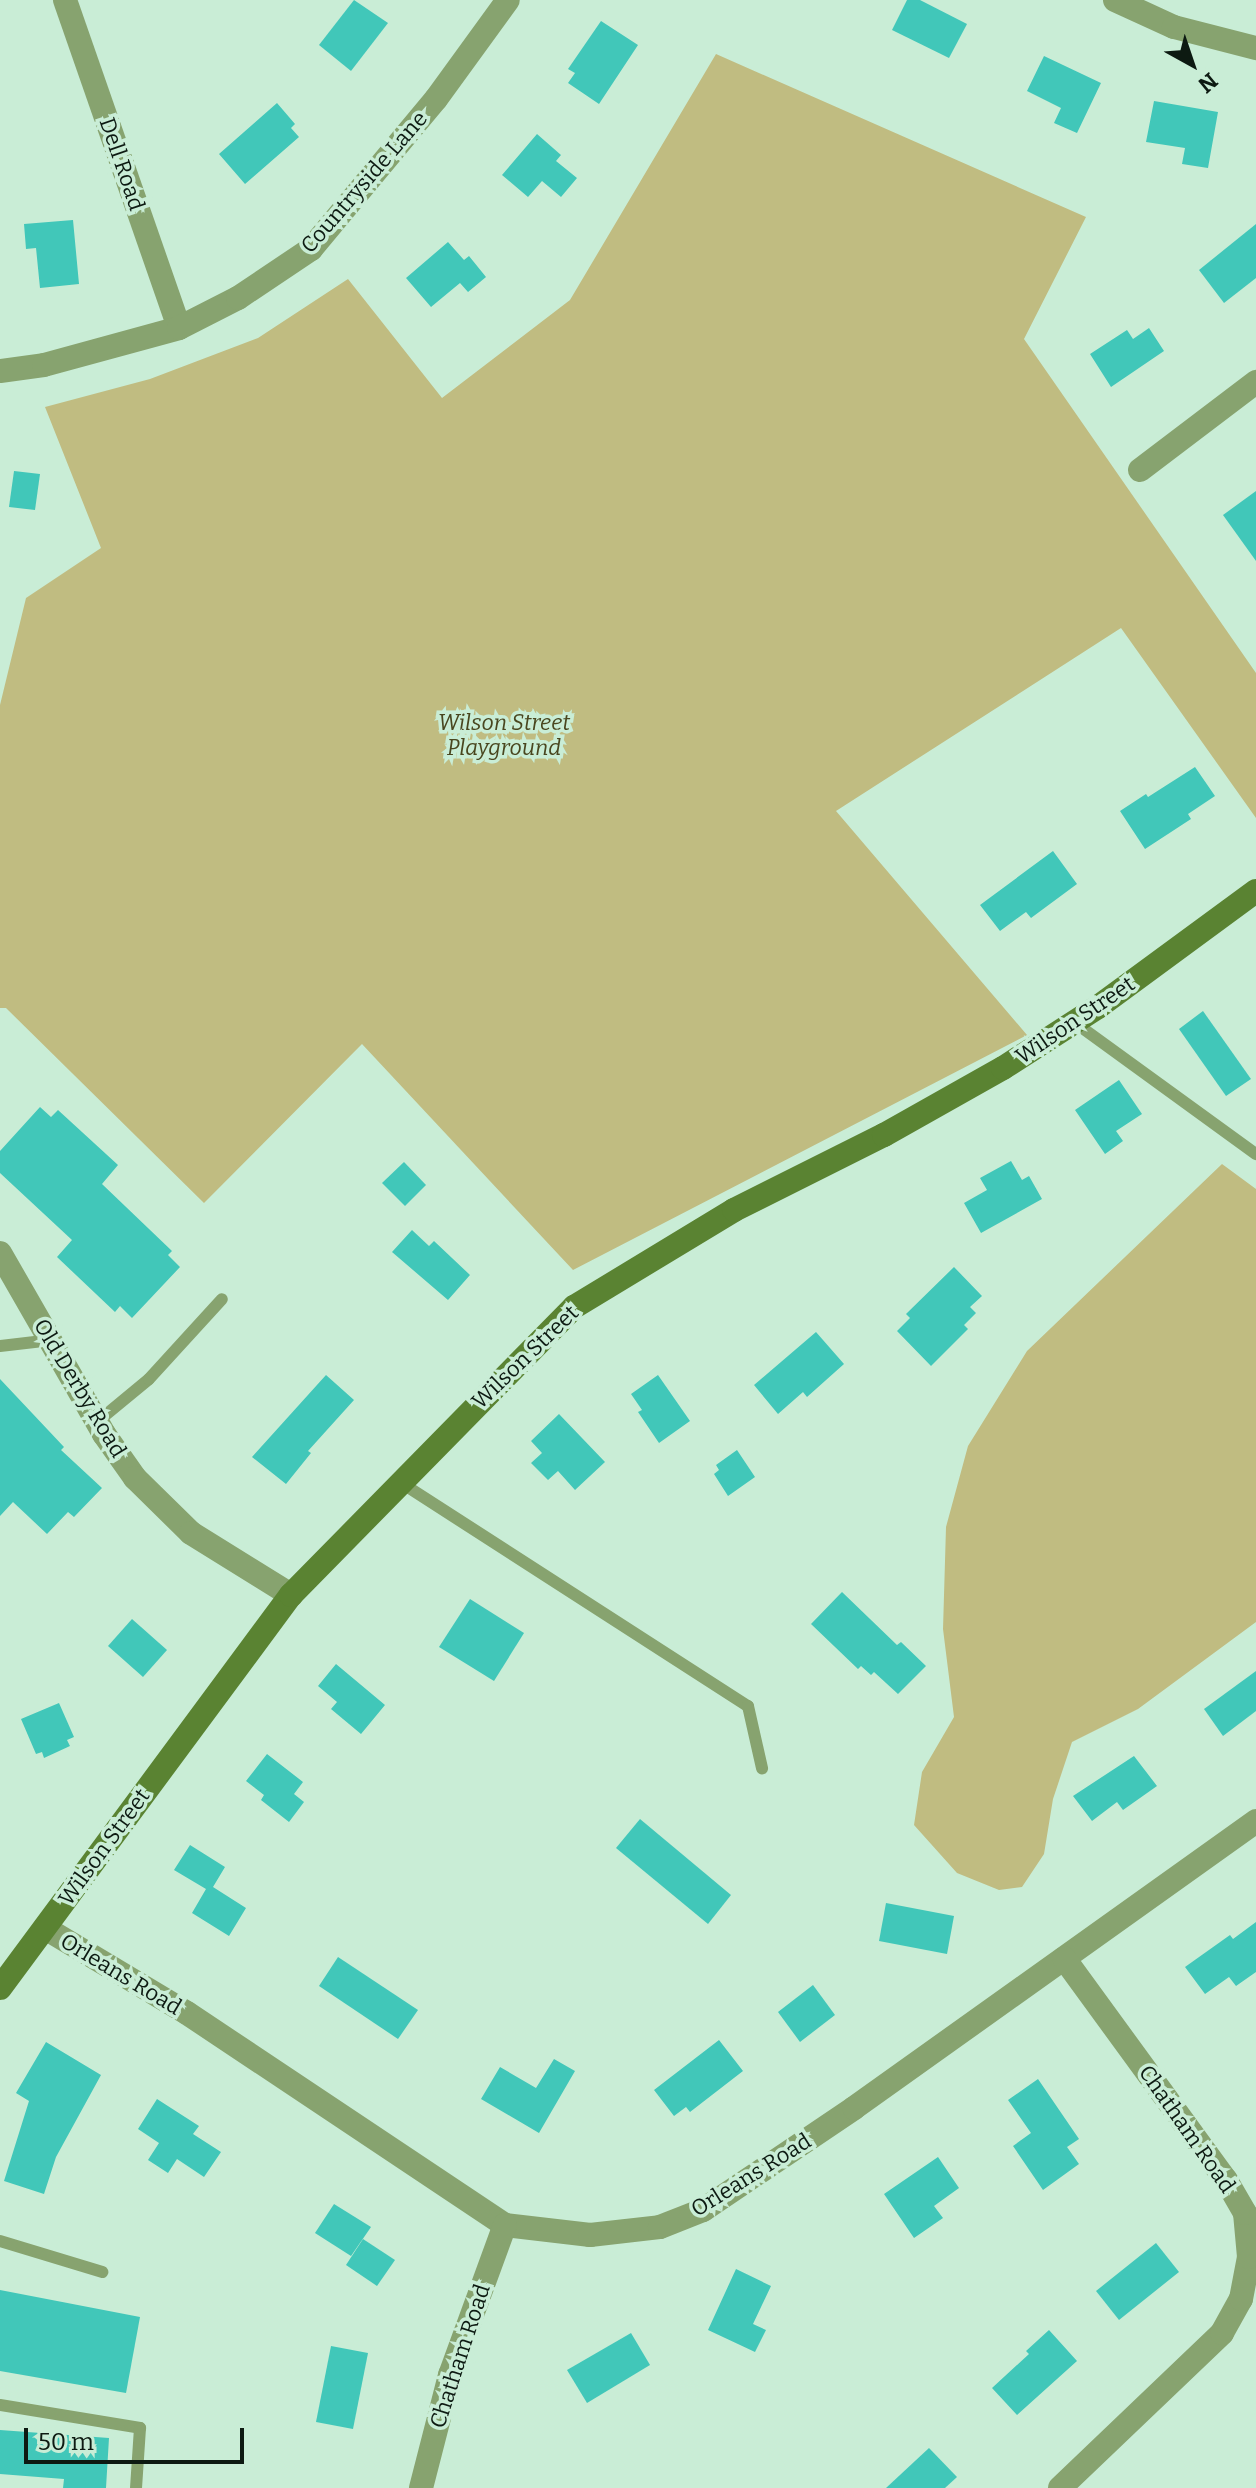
<!DOCTYPE html>
<style>
body{margin:0}
#map{position:relative;width:1256px;height:2488px;overflow:hidden;background:#c9edd6;font-family:Bitter,serif}
div>[style]{position:absolute}
.green>*{inset:0;background:#c0bc81}
.building>*{inset:0;background:#41c7b9}
.lane>*{height:12px;margin:-6px;padding:0 6px;transform-origin:6px;border-radius:6px;background:#87a36f}
.street>*{height:24px;margin:-12px;padding:0 12px;transform-origin:12px;border-radius:12px;background:#87a36f}
.secondary>*{height:24px;margin:-12px;padding:0 12px;transform-origin:12px;border-radius:12px;background:#5a8332}
span{translate:-50% -50%;white-space:nowrap;text-align:center;line-height:1.15;-webkit-text-stroke:7px #c9edd6;paint-order:stroke}
.street-label{font-size:22px;color:#0d1a12}
.park-label{font-size:22px;color:#49461f;font-style:italic}
.north{position:absolute;left:1152px;top:24px;width:80px;height:80px;-webkit-text-stroke:6px #c9edd6;paint-order:stroke;rotate:140deg;font-size:22px;font-weight:700;line-height:32px;text-align:center;color:#0d1a12}
.north::after{content:'';display:block;margin:auto;width:28px;height:36px;background:#0d1a12;clip-path:polygon(50% 0,100% 100%,50% 72%,0 100%)}
.scale{position:absolute;left:24px;top:2428px;width:220px;height:36px;box-sizing:border-box;border:4px solid #0d1a12;border-top:0;padding-left:10px;font-size:24px;line-height:28px;white-space:nowrap;color:#0d1a12;-webkit-text-stroke:6px #c9edd6;paint-order:stroke}
</style>
<div id="map">
<div class="green">
<div style="clip-path:polygon(716px 54px,1086px 217px,1024px 339px,1256px 673px,1256px 818px,1121px 628px,836px 811px,1027px 1035px,573px 1270px,362px 1044px,204px 1203px,6px 1008px,0 1008px,0 705px,26px 598px,101px 548px,45px 407px,150px 379px,258px 338px,348px 279px,442px 398px,570px 300px)"></div>
<div style="clip-path:polygon(1222px 1164px,1256px 1189px,1256px 1622px,1138px 1709px,1072px 1742px,1053px 1799px,1044px 1854px,1022px 1887px,999px 1890px,957px 1873px,914px 1825px,922px 1772px,954px 1717px,943px 1629px,946px 1527px,968px 1446px,1027px 1351px)"></div>
</div>
<div class="building">
<div style="clip-path:polygon(354px 0,388px 23px,351px 71px,319px 45px)"></div>
<div style="clip-path:polygon(907px 0,920px 0,967px 24px,949px 58px,892px 30px)"></div>
<div style="clip-path:polygon(601px 21px,638px 45px,599px 104px,568px 83px,575px 73px,568px 69px)"></div>
<div style="clip-path:polygon(1044px 56px,1101px 83px,1077px 133px,1054px 123px,1061px 108px,1027px 91px)"></div>
<div style="clip-path:polygon(1154px 101px,1218px 112px,1208px 168px,1182px 164px,1185px 148px,1146px 142px)"></div>
<div style="clip-path:polygon(277px 103px,295px 124px,291px 128px,299px 137px,245px 184px,219px 154px)"></div>
<div style="clip-path:polygon(537px 134px,561px 155px,556px 161px,577px 178px,561px 197px,542px 181px,528px 197px,502px 175px)"></div>
<div style="clip-path:polygon(73px 220px,79px 284px,40px 288px,36px 248px,26px 249px,24px 224px)"></div>
<div style="clip-path:polygon(1256px 224px,1256px 278px,1224px 303px,1199px 270px)"></div>
<div style="clip-path:polygon(448px 242px,464px 260px,469px 256px,486px 277px,468px 292px,460px 283px,431px 307px,406px 278px)"></div>
<div style="clip-path:polygon(1149px 328px,1164px 351px,1111px 387px,1090px 354px,1127px 330px,1133px 339px)"></div>
<div style="clip-path:polygon(14px 471px,40px 474px,35px 510px,9px 507px)"></div>
<div style="clip-path:polygon(1256px 491px,1256px 561px,1223px 515px)"></div>
<div style="clip-path:polygon(1195px 767px,1215px 796px,1188px 814px,1191px 819px,1145px 849px,1120px 811px,1146px 794px,1148px 797px)"></div>
<div style="clip-path:polygon(1053px 851px,1077px 884px,1031px 918px,1026px 912px,1000px 931px,980px 905px)"></div>
<div style="clip-path:polygon(1203px 1011px,1251px 1079px,1226px 1096px,1179px 1029px)"></div>
<div style="clip-path:polygon(1119px 1080px,1142px 1114px,1116px 1131px,1123px 1141px,1105px 1154px,1075px 1110px)"></div>
<div style="clip-path:polygon(40px 1107px,51px 1117px,58px 1110px,118px 1165px,102px 1184px,172px 1251px,168px 1255px,180px 1267px,132px 1318px,120px 1306px,115px 1312px,57px 1257px,72px 1240px,0 1173px,0 1151px)"></div>
<div style="clip-path:polygon(1011px 1161px,1022px 1180px,1029px 1176px,1042px 1199px,981px 1233px,964px 1203px,987px 1190px,980px 1178px)"></div>
<div style="clip-path:polygon(404px 1162px,426px 1185px,405px 1206px,382px 1183px)"></div>
<div style="clip-path:polygon(412px 1230px,429px 1246px,434px 1241px,470px 1275px,448px 1300px,392px 1252px)"></div>
<div style="clip-path:polygon(954px 1267px,982px 1296px,970px 1307px,976px 1313px,964px 1325px,968px 1329px,931px 1366px,897px 1331px,910px 1318px,906px 1314px)"></div>
<div style="clip-path:polygon(816px 1332px,844px 1364px,807px 1397px,803px 1392px,778px 1414px,754px 1385px)"></div>
<div style="clip-path:polygon(326px 1375px,354px 1400px,308px 1451px,311px 1453px,286px 1484px,252px 1457px)"></div>
<div style="clip-path:polygon(658px 1375px,690px 1421px,659px 1443px,638px 1412px,642px 1410px,631px 1394px)"></div>
<div style="clip-path:polygon(0 1379px,64px 1447px,61px 1450px,102px 1488px,74px 1517px,68px 1512px,47px 1534px,13px 1502px,0 1516px)"></div>
<div style="clip-path:polygon(559px 1414px,605px 1462px,575px 1490px,558px 1471px,548px 1480px,531px 1463px,542px 1453px,531px 1441px)"></div>
<div style="clip-path:polygon(737px 1450px,755px 1477px,728px 1496px,714px 1474px,719px 1470px,716px 1465px)"></div>
<div style="clip-path:polygon(842px 1592px,897px 1645px,901px 1642px,926px 1666px,898px 1694px,874px 1672px,871px 1675px,861px 1666px,858px 1669px,811px 1624px)"></div>
<div style="clip-path:polygon(470px 1599px,524px 1633px,494px 1681px,439px 1647px)"></div>
<div style="clip-path:polygon(132px 1619px,167px 1650px,143px 1677px,108px 1646px)"></div>
<div style="clip-path:polygon(336px 1664px,385px 1705px,361px 1734px,331px 1709px,337px 1702px,318px 1686px)"></div>
<div style="clip-path:polygon(1256px 1671px,1256px 1711px,1223px 1736px,1204px 1709px)"></div>
<div style="clip-path:polygon(59px 1703px,74px 1737px,67px 1740px,70px 1746px,44px 1758px,42px 1752px,36px 1754px,21px 1719px)"></div>
<div style="clip-path:polygon(267px 1754px,303px 1782px,294px 1794px,304px 1802px,289px 1822px,261px 1800px,264px 1795px,246px 1781px)"></div>
<div style="clip-path:polygon(1134px 1756px,1157px 1786px,1123px 1810px,1117px 1802px,1092px 1821px,1073px 1796px)"></div>
<div style="clip-path:polygon(640px 1819px,731px 1895px,708px 1924px,616px 1848px)"></div>
<div style="clip-path:polygon(190px 1845px,225px 1867px,213px 1887px,246px 1908px,229px 1936px,192px 1913px,206px 1889px,174px 1870px)"></div>
<div style="clip-path:polygon(886px 1903px,954px 1916px,947px 1954px,879px 1941px)"></div>
<div style="clip-path:polygon(1256px 1922px,1256px 1972px,1236px 1986px,1229px 1977px,1205px 1994px,1185px 1967px,1230px 1935px,1233px 1939px)"></div>
<div style="clip-path:polygon(338px 1957px,418px 2010px,398px 2039px,319px 1986px)"></div>
<div style="clip-path:polygon(813px 1985px,835px 2015px,800px 2042px,778px 2012px)"></div>
<div style="clip-path:polygon(719px 2040px,743px 2071px,690px 2112px,686px 2107px,674px 2116px,654px 2090px)"></div>
<div style="clip-path:polygon(46px 2042px,101px 2075px,56px 2157px,44px 2194px,4px 2181px,29px 2101px,16px 2093px)"></div>
<div style="clip-path:polygon(554px 2059px,575px 2071px,539px 2133px,481px 2099px,500px 2067px,536px 2088px)"></div>
<div style="clip-path:polygon(1038px 2079px,1079px 2139px,1067px 2147px,1079px 2164px,1043px 2190px,1013px 2146px,1031px 2133px,1008px 2100px)"></div>
<div style="clip-path:polygon(157px 2099px,199px 2126px,193px 2134px,221px 2152px,204px 2177px,177px 2159px,168px 2173px,148px 2160px,159px 2143px,138px 2129px)"></div>
<div style="clip-path:polygon(938px 2157px,959px 2188px,934px 2206px,943px 2218px,914px 2238px,884px 2194px)"></div>
<div style="clip-path:polygon(334px 2204px,371px 2227px,351px 2256px,315px 2233px)"></div>
<div style="clip-path:polygon(363px 2239px,395px 2260px,377px 2286px,346px 2265px)"></div>
<div style="clip-path:polygon(1156px 2243px,1179px 2272px,1119px 2320px,1096px 2291px)"></div>
<div style="clip-path:polygon(736px 2269px,771px 2286px,753px 2324px,766px 2330px,755px 2352px,708px 2330px)"></div>
<div style="clip-path:polygon(0 2290px,140px 2317px,126px 2393px,0 2371px)"></div>
<div style="clip-path:polygon(1049px 2330px,1077px 2361px,1017px 2415px,992px 2388px,1029px 2354px,1026px 2351px)"></div>
<div style="clip-path:polygon(631px 2333px,650px 2365px,587px 2403px,567px 2370px)"></div>
<div style="clip-path:polygon(331px 2346px,368px 2353px,353px 2429px,316px 2422px)"></div>
<div style="clip-path:polygon(0 2430px,109px 2438px,106px 2488px,63px 2488px,64px 2479px,0 2474px)"></div>
<div style="clip-path:polygon(929px 2448px,957px 2477px,945px 2488px,886px 2488px)"></div>
</div>
<div class="lane">
<div style="left:1074px;top:1022px;width:225px;rotate:36deg"></div>
<div style="left:0;top:1346px;width:52px;rotate:-6.6deg"></div>
<div style="left:97px;top:1422px;width:67px;rotate:-39.6deg"></div>
<div style="left:149px;top:1379px;width:108px;rotate:-47.6deg"></div>
<div style="left:400px;top:1482px;width:414px;rotate:32.8deg"></div>
<div style="left:748px;top:1706px;width:64px;rotate:77.3deg"></div>
<div style="left:0;top:2241px;width:107px;rotate:16.9deg"></div>
<div style="left:0;top:2405px;width:142px;rotate:9.3deg"></div>
<div style="left:140px;top:2428px;width:60px;rotate:93.8deg"></div>
</div>
<div class="street">
<div style="left:65px;top:0;width:347px;rotate:70.8deg"></div>
<div style="left:1115px;top:0;width:65px;rotate:24.6deg"></div>
<div style="left:1174px;top:27px;width:85px;rotate:14.4deg"></div>
<div style="left:0;top:371px;width:44px;rotate:-7.8deg"></div>
<div style="left:44px;top:365px;width:140px;rotate:-15.3deg"></div>
<div style="left:179px;top:328px;width:66px;rotate:-27deg"></div>
<div style="left:238px;top:298px;width:88px;rotate:-33.9deg"></div>
<div style="left:311px;top:249px;width:195px;rotate:-50.2deg"></div>
<div style="left:436px;top:99px;width:122px;rotate:-54deg"></div>
<div style="left:1140px;top:470px;width:146px;rotate:-37.2deg"></div>
<div style="left:0;top:1253px;width:209px;rotate:60.1deg"></div>
<div style="left:104px;top:1434px;width:54px;rotate:54.8deg"></div>
<div style="left:135px;top:1478px;width:78px;rotate:44.5deg"></div>
<div style="left:191px;top:1533px;width:118px;rotate:31.8deg"></div>
<div style="left:45px;top:1928px;width:165px;rotate:30.9deg"></div>
<div style="left:187px;top:2013px;width:382px;rotate:33.7deg"></div>
<div style="left:505px;top:2225px;width:86px;rotate:6.7deg"></div>
<div style="left:590px;top:2235px;width:70px;rotate:-6.5deg"></div>
<div style="left:660px;top:2227px;width:46px;rotate:-21.6deg"></div>
<div style="left:703px;top:2210px;width:182px;rotate:-34deg"></div>
<div style="left:854px;top:2108px;width:494px;rotate:-35.5deg"></div>
<div style="left:421px;top:2488px;width:117px;rotate:-75.6deg"></div>
<div style="left:450px;top:2375px;width:160px;rotate:-69.9deg"></div>
<div style="left:1060px;top:2488px;width:224px;rotate:-43.7deg"></div>
<div style="left:1222px;top:2333px;width:39px;rotate:-61deg"></div>
<div style="left:1241px;top:2299px;width:43px;rotate:-79.2deg"></div>
<div style="left:1249px;top:2257px;width:44px;rotate:-95.2deg"></div>
<div style="left:1245px;top:2213px;width:39px;rotate:-120deg"></div>
<div style="left:1225px;top:2179px;width:273px;rotate:-126.1deg"></div>
</div>
<div class="secondary">
<div style="left:0;top:1988px;width:489px;rotate:-53.5deg"></div>
<div style="left:291px;top:1595px;width:404px;rotate:-45.5deg"></div>
<div style="left:574px;top:1307px;width:187px;rotate:-31.2deg"></div>
<div style="left:734px;top:1210px;width:168px;rotate:-26.6deg"></div>
<div style="left:884px;top:1135px;width:137px;rotate:-29.4deg"></div>
<div style="left:1003px;top:1068px;width:113px;rotate:-32.7deg"></div>
<div style="left:1098px;top:1007px;width:196px;rotate:-36.3deg"></div>
</div>
<div class="street-label">
<span style="left:122px;top:164px;rotate:71deg">Dell Road</span>
<span style="left:364px;top:182px;rotate:-49deg">Countryside Lane</span>
<span style="left:1075px;top:1020px;rotate:-34deg">Wilson Street</span>
<span style="left:525px;top:1357px;rotate:-44deg">Wilson Street</span>
<span style="left:80px;top:1388px;rotate:59deg">Old Derby Road</span>
<span style="left:104px;top:1847px;rotate:-54deg">Wilson Street</span>
<span style="left:121px;top:1974px;rotate:31deg">Orleans Road</span>
<span style="left:1187px;top:2129px;rotate:55deg">Chatham Road</span>
<span style="left:751px;top:2175px;rotate:-32deg">Orleans Road</span>
<span style="left:460px;top:2356px;rotate:-72deg">Chatham Road</span>
</div>
<div class="park-label">
<span style="left:504px;top:735px">Wilson Street<br>Playground</span>
</div>
<div class="north">N</div>
<div class="scale">50 m</div>
</div>
